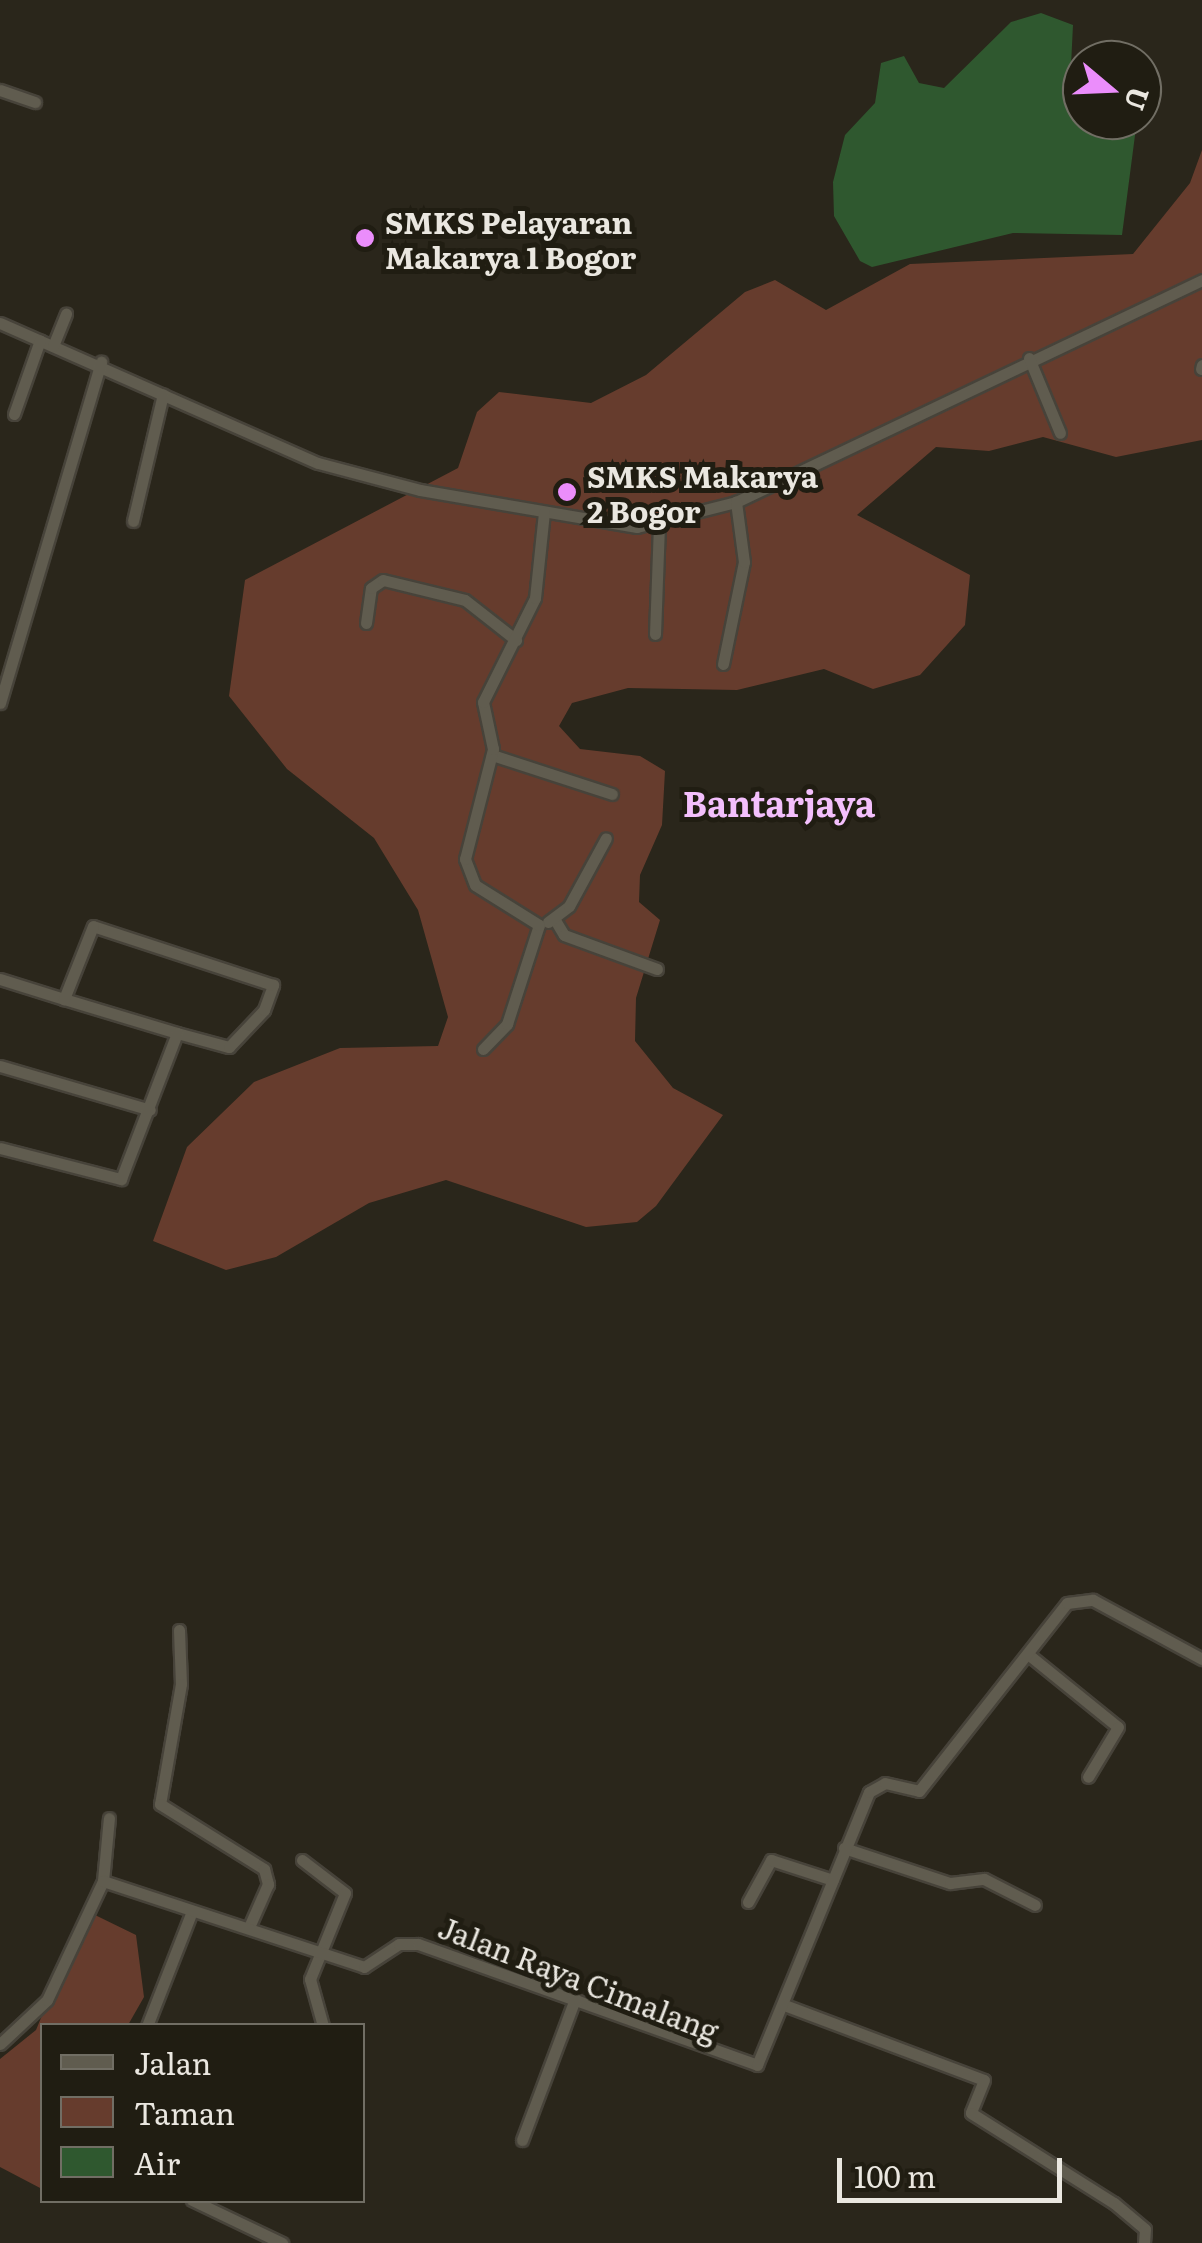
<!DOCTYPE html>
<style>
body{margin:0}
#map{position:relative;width:1202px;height:2243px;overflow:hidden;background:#2a261b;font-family:Literata,serif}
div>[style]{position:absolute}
.green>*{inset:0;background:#663c2d}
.water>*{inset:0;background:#2f582f}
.roads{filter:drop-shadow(2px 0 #47433a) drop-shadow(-2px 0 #47433a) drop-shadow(0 2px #47433a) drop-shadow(0 -2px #47433a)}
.minor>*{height:11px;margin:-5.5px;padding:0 5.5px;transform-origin:5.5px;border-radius:5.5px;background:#605c4f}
.dots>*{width:28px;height:28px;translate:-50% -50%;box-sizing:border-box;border:5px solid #201d12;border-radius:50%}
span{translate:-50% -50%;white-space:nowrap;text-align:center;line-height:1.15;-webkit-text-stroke:10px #201d12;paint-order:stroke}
.poi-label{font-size:30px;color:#eae7e0;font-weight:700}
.left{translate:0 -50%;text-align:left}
.street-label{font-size:30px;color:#eae7e0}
.quarter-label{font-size:35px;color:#f3bffc;font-weight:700}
.legend{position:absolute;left:40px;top:2023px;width:325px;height:180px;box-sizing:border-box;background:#201d12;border:2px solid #716e64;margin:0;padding:12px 18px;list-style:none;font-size:30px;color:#eae7e0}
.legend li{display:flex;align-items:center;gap:20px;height:50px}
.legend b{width:50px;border:2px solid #716e64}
.north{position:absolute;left:1062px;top:40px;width:100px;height:100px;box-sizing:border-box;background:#201d12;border:2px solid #716e64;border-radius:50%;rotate:109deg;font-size:28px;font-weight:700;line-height:40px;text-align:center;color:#eae7e0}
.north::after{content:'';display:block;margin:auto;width:35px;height:45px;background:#eb8dfb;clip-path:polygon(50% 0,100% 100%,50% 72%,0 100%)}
.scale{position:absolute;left:837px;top:2158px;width:225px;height:45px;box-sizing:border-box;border:5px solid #eae7e0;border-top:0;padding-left:12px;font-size:30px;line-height:35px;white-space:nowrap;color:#eae7e0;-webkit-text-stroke:8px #201d12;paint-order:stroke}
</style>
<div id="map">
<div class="green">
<div style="clip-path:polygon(1202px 150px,1202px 440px,1116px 457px,1043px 437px,989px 451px,936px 447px,857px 515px,970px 575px,965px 625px,920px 675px,873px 689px,824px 669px,737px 690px,628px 688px,572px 703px,559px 726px,580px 749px,640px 756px,665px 771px,662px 825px,640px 875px,639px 902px,660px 920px,636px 998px,635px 1041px,673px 1088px,723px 1115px,656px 1206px,637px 1222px,586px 1227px,446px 1180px,369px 1203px,276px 1257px,226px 1270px,153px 1241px,187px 1147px,254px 1082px,340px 1048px,438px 1046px,448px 1017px,418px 910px,374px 838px,287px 769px,229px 696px,245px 580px,458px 468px,477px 412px,499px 392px,591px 403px,646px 375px,745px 292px,775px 280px,826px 310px,910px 264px,1133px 254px,1190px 183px)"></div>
<div style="clip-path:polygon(95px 1915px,136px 1935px,144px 1997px,128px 2025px,42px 2026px,42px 2189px,0 2167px,0 2059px,36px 2030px,76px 1933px)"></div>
</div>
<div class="water">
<div style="clip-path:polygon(1041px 13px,1073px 25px,1070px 86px,1082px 120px,1137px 120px,1122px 235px,1013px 233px,872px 267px,860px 261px,834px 216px,833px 182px,845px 135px,875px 103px,881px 63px,904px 56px,919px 83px,944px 88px,1011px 22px)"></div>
</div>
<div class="roads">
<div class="minor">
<div style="left:0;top:90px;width:37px;rotate:19deg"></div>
<div style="left:0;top:323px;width:347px;rotate:23.8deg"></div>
<div style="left:318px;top:463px;width:106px;rotate:14.8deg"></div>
<div style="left:420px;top:490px;width:220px;rotate:9.7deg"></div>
<div style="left:637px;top:527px;width:102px;rotate:-14.2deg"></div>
<div style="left:736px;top:502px;width:516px;rotate:-25.47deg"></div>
<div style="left:53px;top:346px;width:35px;rotate:-68deg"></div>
<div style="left:1029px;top:358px;width:81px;rotate:67.5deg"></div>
<div style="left:1201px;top:369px;width:4px;rotate:-76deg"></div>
<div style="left:14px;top:414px;width:78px;rotate:-70.6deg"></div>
<div style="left:133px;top:521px;width:130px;rotate:-76.7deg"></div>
<div style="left:366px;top:623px;width:35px;rotate:-82deg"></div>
<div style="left:371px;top:588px;width:14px;rotate:-34deg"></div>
<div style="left:383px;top:580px;width:84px;rotate:13.7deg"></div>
<div style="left:465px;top:600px;width:65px;rotate:38.1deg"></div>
<div style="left:655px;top:634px;width:109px;rotate:-87.9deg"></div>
<div style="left:723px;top:664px;width:104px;rotate:-78.4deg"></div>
<div style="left:744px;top:562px;width:61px;rotate:-97.6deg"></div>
<div style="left:0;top:703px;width:356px;rotate:-73.5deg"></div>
<div style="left:492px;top:755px;width:126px;rotate:18deg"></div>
<div style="left:555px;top:920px;width:17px;rotate:59deg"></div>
<div style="left:564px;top:935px;width:99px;rotate:20.1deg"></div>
<div style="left:548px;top:922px;width:26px;rotate:-37deg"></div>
<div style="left:569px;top:906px;width:77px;rotate:-61.4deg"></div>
<div style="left:0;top:979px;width:67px;rotate:17.4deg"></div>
<div style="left:64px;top:999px;width:118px;rotate:16.7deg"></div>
<div style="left:177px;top:1033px;width:54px;rotate:15.1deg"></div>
<div style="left:229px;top:1047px;width:51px;rotate:-46.6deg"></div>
<div style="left:264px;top:1010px;width:27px;rotate:-70deg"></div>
<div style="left:273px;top:985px;width:189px;rotate:-161.9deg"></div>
<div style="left:93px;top:926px;width:79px;rotate:111.7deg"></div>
<div style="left:483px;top:1049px;width:35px;rotate:-46deg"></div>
<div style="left:507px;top:1024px;width:104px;rotate:-72.1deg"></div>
<div style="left:539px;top:925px;width:75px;rotate:-148deg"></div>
<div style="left:475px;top:885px;width:28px;rotate:-111deg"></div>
<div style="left:465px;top:859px;width:114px;rotate:-75.7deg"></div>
<div style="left:493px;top:749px;width:48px;rotate:-102deg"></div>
<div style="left:483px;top:702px;width:116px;rotate:-63.4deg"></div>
<div style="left:535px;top:598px;width:86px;rotate:-84deg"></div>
<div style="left:0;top:1066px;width:156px;rotate:16.3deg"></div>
<div style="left:0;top:1148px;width:125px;rotate:14.4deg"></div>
<div style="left:121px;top:1179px;width:156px;rotate:-69deg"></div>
<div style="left:179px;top:1630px;width:54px;rotate:87.9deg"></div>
<div style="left:181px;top:1684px;width:122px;rotate:99.9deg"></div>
<div style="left:160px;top:1804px;width:123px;rotate:32deg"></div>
<div style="left:264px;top:1869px;width:16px;rotate:75deg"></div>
<div style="left:268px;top:1884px;width:47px;rotate:113.8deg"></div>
<div style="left:1029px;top:1655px;width:114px;rotate:39deg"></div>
<div style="left:1118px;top:1727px;width:58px;rotate:121deg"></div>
<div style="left:844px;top:1848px;width:112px;rotate:18.3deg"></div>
<div style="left:950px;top:1883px;width:34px;rotate:-7deg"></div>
<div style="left:984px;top:1879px;width:57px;rotate:27deg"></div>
<div style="left:302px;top:1860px;width:54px;rotate:37.5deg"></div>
<div style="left:345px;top:1893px;width:93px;rotate:112.1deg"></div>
<div style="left:310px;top:1979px;width:49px;rotate:74.5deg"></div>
<div style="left:103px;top:1881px;width:63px;rotate:-84.6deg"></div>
<div style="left:748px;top:1902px;width:48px;rotate:-61.3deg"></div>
<div style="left:771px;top:1860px;width:65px;rotate:17.9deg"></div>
<div style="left:787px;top:2006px;width:210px;rotate:20.6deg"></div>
<div style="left:984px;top:2080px;width:35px;rotate:112deg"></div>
<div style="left:971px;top:2113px;width:169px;rotate:32.2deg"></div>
<div style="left:1114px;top:2203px;width:40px;rotate:40deg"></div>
<div style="left:1145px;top:2229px;width:14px;rotate:94deg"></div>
<div style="left:147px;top:2026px;width:123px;rotate:-68.6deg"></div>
<div style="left:0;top:2044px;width:64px;rotate:-43.1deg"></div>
<div style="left:47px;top:2000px;width:132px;rotate:-64.8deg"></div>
<div style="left:103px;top:1881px;width:275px;rotate:18.2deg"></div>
<div style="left:364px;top:1967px;width:42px;rotate:-33.3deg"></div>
<div style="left:399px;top:1944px;width:19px"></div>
<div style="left:418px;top:1944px;width:360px;rotate:19.6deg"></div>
<div style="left:757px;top:2065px;width:295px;rotate:-67.7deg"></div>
<div style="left:869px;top:1792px;width:18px;rotate:-29deg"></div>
<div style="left:885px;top:1783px;width:35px;rotate:13deg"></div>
<div style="left:919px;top:1791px;width:239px;rotate:-51.8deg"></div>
<div style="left:1067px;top:1603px;width:26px;rotate:-7deg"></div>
<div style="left:1093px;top:1600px;width:124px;rotate:28.4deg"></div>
<div style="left:522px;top:2140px;width:151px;rotate:-69.4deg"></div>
<div style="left:192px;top:2200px;width:100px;rotate:25.5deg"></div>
</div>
</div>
<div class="dots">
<div style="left:365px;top:238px;background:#eb8dfb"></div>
<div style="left:567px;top:492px;background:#eb8dfb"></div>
</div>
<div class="poi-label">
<span class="left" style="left:385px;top:238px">SMKS Pelayaran<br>Makarya 1 Bogor</span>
<span class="left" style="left:587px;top:492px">SMKS Makarya<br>2 Bogor</span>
</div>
<div class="street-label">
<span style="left:579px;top:1978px;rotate:21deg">Jalan Raya Cimalang</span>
</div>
<div class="quarter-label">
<span style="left:779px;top:802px">Bantarjaya</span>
</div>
<ul class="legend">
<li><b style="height:12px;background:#605c4f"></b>Jalan</li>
<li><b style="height:28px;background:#663c2d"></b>Taman</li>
<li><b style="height:28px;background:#2f582f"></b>Air</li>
</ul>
<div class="north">U</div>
<div class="scale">100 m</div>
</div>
